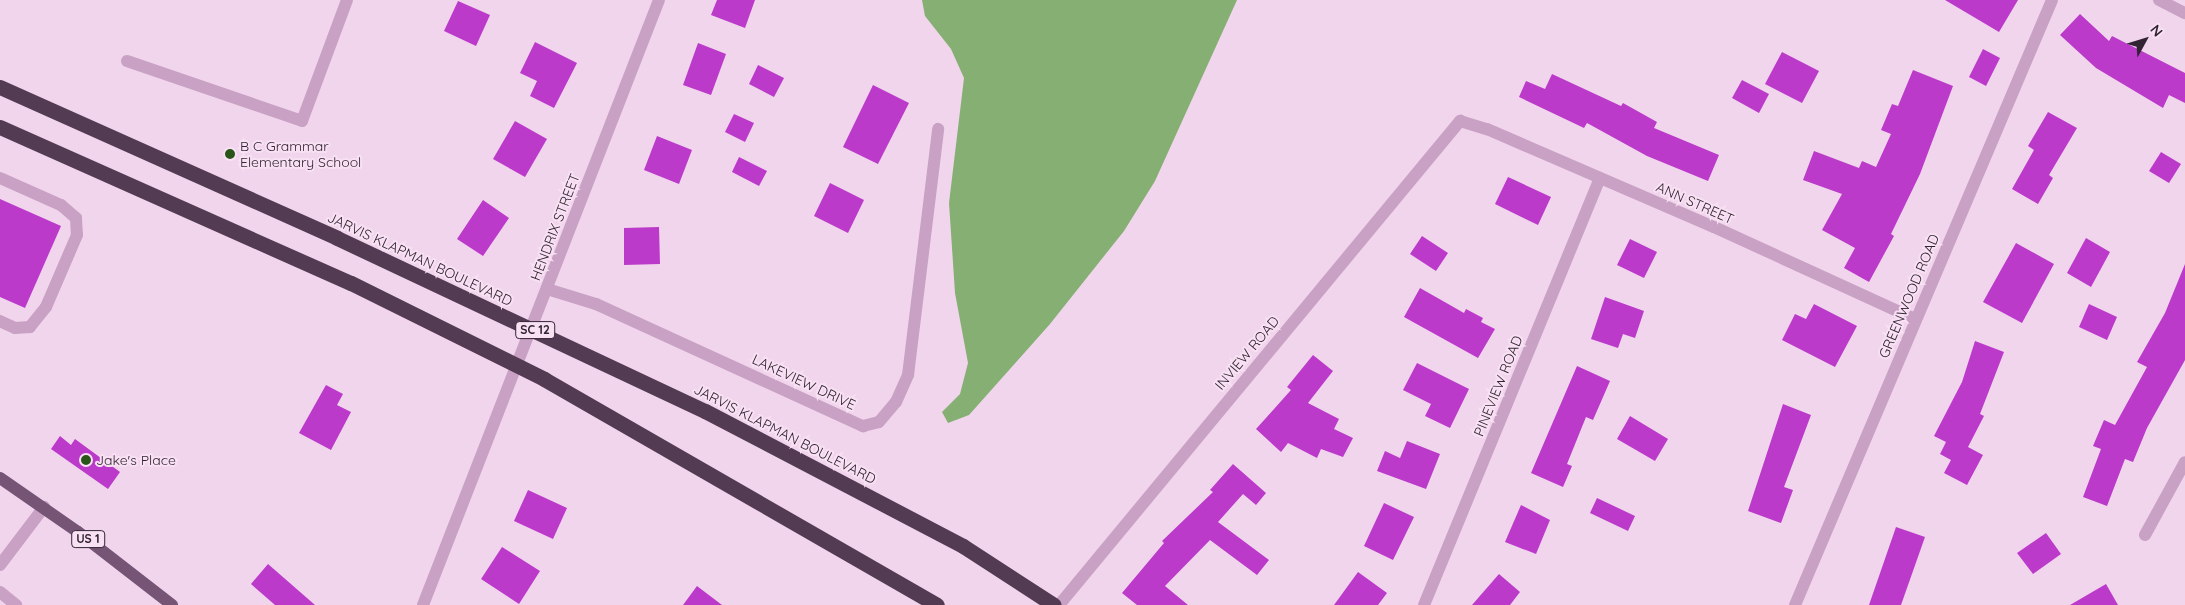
<!DOCTYPE html>
<style>
body{margin:0}
#map{position:relative;width:2185px;height:605px;overflow:hidden;background:#f1d5ec;font-family:Quicksand,sans-serif}
div>[style]{position:absolute}
.water>*{inset:0;background:#85af73}
.building>*{inset:0;background:#bb3aca}
.minor>*{height:12px;margin:-6px;padding:0 6px;transform-origin:6px;border-radius:6px;background:#c9a1c4}
.major>*{height:12px;margin:-6px;padding:0 6px;transform-origin:6px;border-radius:6px;background:#755476}
.highway>*{height:15px;margin:-7.5px;padding:0 7.5px;transform-origin:7.5px;border-radius:7.5px;background:#533b54}
.dots>*{width:14px;height:14px;translate:-50% -50%;box-sizing:border-box;border:2px solid #f9e1f4;border-radius:50%}
span{translate:-50% -50%;white-space:nowrap;text-align:center;line-height:1.15;-webkit-text-stroke:4px #f9e1f4;paint-order:stroke}
.shield-label span{padding:1px 4px;background:#f9e1f4;border:1px solid;border-radius:4px;-webkit-text-stroke-width:0}
.shield-label{font-size:12px;color:#322433;font-weight:700}
.poi-label{font-size:14px;color:#322433}
.left{translate:0 -50%;text-align:left}
.street-label{font-size:14px;color:#322433}
.north{position:absolute;left:2120px;top:15px;width:50px;height:50px;-webkit-text-stroke:4px #f9e1f4;paint-order:stroke;rotate:51deg;font-size:14px;font-weight:700;line-height:20px;text-align:center;color:#322433}
.north::after{content:'';display:block;margin:auto;width:18px;height:22px;background:#322433;clip-path:polygon(50% 0,100% 100%,50% 72%,0 100%)}
</style>
<div id="map">
<div class="water">
<div style="clip-path:polygon(922px 0,1237px 0,1155px 181px,1124px 231px,1050px 324px,969px 415px,948px 423px,942px 412px,960px 394px,968px 363px,955px 293px,949px 203px,964px 78px,951px 49px,925px 16px)"></div>
</div>
<div class="building">
<div style="clip-path:polygon(717px 0,755px 0,745px 28px,711px 15px)"></div>
<div style="clip-path:polygon(1945px 0,2018px 0,1999px 32px)"></div>
<div style="clip-path:polygon(458px 1px,490px 15px,476px 46px,444px 31px)"></div>
<div style="clip-path:polygon(2080px 14px,2109px 41px,2112px 36px,2185px 73px,2185px 103px,2169px 95px,2163px 108px,2096px 68px,2060px 35px)"></div>
<div style="clip-path:polygon(535px 42px,577px 63px,554px 108px,530px 96px,537px 81px,520px 73px)"></div>
<div style="clip-path:polygon(698px 43px,726px 54px,711px 95px,683px 85px)"></div>
<div style="clip-path:polygon(1983px 49px,2000px 58px,1986px 86px,1969px 77px)"></div>
<div style="clip-path:polygon(1782px 52px,1819px 71px,1802px 103px,1765px 84px)"></div>
<div style="clip-path:polygon(758px 65px,784px 78px,774px 97px,749px 84px)"></div>
<div style="clip-path:polygon(1913px 70px,1953px 86px,1920px 174px,1891px 234px,1894px 236px,1869px 282px,1844px 268px,1855px 248px,1822px 230px,1842px 194px,1803px 180px,1814px 151px,1859px 168px,1862px 161px,1876px 167px,1891px 134px,1881px 130px,1892px 104px,1898px 106px)"></div>
<div style="clip-path:polygon(1552px 74px,1621px 106px,1623px 103px,1657px 122px,1654px 128px,1719px 155px,1708px 181px,1647px 156px,1587px 123px,1584px 128px,1519px 97px,1526px 81px,1545px 89px)"></div>
<div style="clip-path:polygon(1742px 80px,1769px 94px,1759px 113px,1732px 98px)"></div>
<div style="clip-path:polygon(873px 85px,909px 103px,878px 164px,843px 147px)"></div>
<div style="clip-path:polygon(2048px 112px,2077px 128px,2049px 175px,2053px 178px,2038px 204px,2012px 189px,2034px 150px,2028px 146px)"></div>
<div style="clip-path:polygon(734px 114px,754px 123px,745px 142px,725px 132px)"></div>
<div style="clip-path:polygon(515px 121px,547px 139px,525px 177px,493px 159px)"></div>
<div style="clip-path:polygon(657px 136px,692px 150px,679px 184px,644px 170px)"></div>
<div style="clip-path:polygon(2161px 152px,2181px 164px,2169px 183px,2149px 171px)"></div>
<div style="clip-path:polygon(739px 157px,767px 171px,759px 186px,732px 172px)"></div>
<div style="clip-path:polygon(1508px 177px,1551px 197px,1538px 225px,1495px 204px)"></div>
<div style="clip-path:polygon(830px 183px,864px 200px,848px 233px,814px 216px)"></div>
<div style="clip-path:polygon(0 199px,61px 226px,25px 308px,0 297px)"></div>
<div style="clip-path:polygon(483px 200px,509px 218px,483px 256px,457px 239px)"></div>
<div style="clip-path:polygon(659px 227px,660px 264px,624px 265px,624px 228px)"></div>
<div style="clip-path:polygon(1422px 236px,1448px 253px,1436px 271px,1410px 254px)"></div>
<div style="clip-path:polygon(2086px 238px,2110px 252px,2091px 287px,2067px 273px)"></div>
<div style="clip-path:polygon(1630px 239px,1657px 252px,1644px 278px,1617px 265px)"></div>
<div style="clip-path:polygon(2016px 243px,2054px 264px,2022px 323px,1983px 302px)"></div>
<div style="clip-path:polygon(2185px 264px,2185px 360px,2147px 428px,2133px 462px,2125px 459px,2107px 506px,2083px 497px,2101px 449px,2093px 446px,2104px 420px,2115px 425px,2147px 367px,2137px 362px,2165px 313px)"></div>
<div style="clip-path:polygon(1420px 288px,1464px 313px,1466px 309px,1483px 318px,1481px 322px,1495px 329px,1478px 358px,1404px 317px)"></div>
<div style="clip-path:polygon(1605px 297px,1644px 311px,1635px 338px,1623px 334px,1618px 348px,1591px 339px)"></div>
<div style="clip-path:polygon(1814px 304px,1857px 326px,1835px 367px,1782px 340px,1795px 314px,1806px 319px)"></div>
<div style="clip-path:polygon(2089px 304px,2117px 317px,2107px 340px,2079px 327px)"></div>
<div style="clip-path:polygon(1975px 341px,2004px 352px,1980px 414px,1984px 416px,1968px 447px,1983px 455px,1967px 485px,1944px 473px,1951px 460px,1940px 454px,1946px 442px,1934px 436px,1962px 382px)"></div>
<div style="clip-path:polygon(1313px 355px,1333px 371px,1308px 403px,1339px 419px,1334px 429px,1353px 438px,1343px 457px,1321px 449px,1317px 458px,1288px 443px,1281px 452px,1256px 429px,1291px 390px,1287px 387px)"></div>
<div style="clip-path:polygon(1417px 363px,1469px 389px,1450px 428px,1425px 416px,1431px 404px,1403px 390px)"></div>
<div style="clip-path:polygon(1577px 366px,1610px 381px,1593px 420px,1586px 417px,1567px 464px,1572px 466px,1563px 487px,1531px 473px)"></div>
<div style="clip-path:polygon(326px 385px,343px 394px,337px 405px,351px 412px,331px 450px,299px 433px)"></div>
<div style="clip-path:polygon(1783px 404px,1811px 415px,1784px 487px,1793px 490px,1781px 523px,1748px 511px)"></div>
<div style="clip-path:polygon(1630px 416px,1668px 439px,1655px 461px,1617px 439px)"></div>
<div style="clip-path:polygon(60px 436px,71px 445px,75px 439px,120px 472px,108px 489px,51px 449px)"></div>
<div style="clip-path:polygon(1407px 441px,1440px 454px,1426px 489px,1377px 471px,1385px 451px,1400px 458px)"></div>
<div style="clip-path:polygon(1233px 464px,1266px 493px,1256px 505px,1243px 494px,1218px 522px,1269px 560px,1257px 575px,1210px 540px,1165px 586px,1188px 605px,1137px 605px,1122px 593px,1164px 543px,1162px 541px,1213px 492px,1210px 490px)"></div>
<div style="clip-path:polygon(528px 490px,567px 508px,553px 539px,514px 521px)"></div>
<div style="clip-path:polygon(1597px 498px,1635px 516px,1628px 531px,1590px 513px)"></div>
<div style="clip-path:polygon(1384px 503px,1414px 517px,1393px 560px,1364px 546px)"></div>
<div style="clip-path:polygon(1521px 505px,1550px 520px,1536px 554px,1505px 542px)"></div>
<div style="clip-path:polygon(1896px 527px,1925px 537px,1901px 605px,1869px 605px)"></div>
<div style="clip-path:polygon(2046px 533px,2061px 554px,2033px 574px,2017px 553px)"></div>
<div style="clip-path:polygon(502px 547px,540px 571px,519px 604px,481px 579px)"></div>
<div style="clip-path:polygon(268px 564px,315px 605px,275px 605px,251px 584px)"></div>
<div style="clip-path:polygon(1358px 572px,1387px 593px,1378px 605px,1334px 605px)"></div>
<div style="clip-path:polygon(1499px 574px,1520px 592px,1510px 605px,1472px 605px)"></div>
<div style="clip-path:polygon(2106px 584px,2118px 605px,2070px 605px)"></div>
<div style="clip-path:polygon(697px 586px,722px 605px,683px 605px)"></div>
</div>
<div class="minor">
<div style="left:2159px;top:0;width:29px;rotate:27deg"></div>
<div style="left:127px;top:61px;width:185px;rotate:18.9deg"></div>
<div style="left:302px;top:121px;width:129px;rotate:-69.6deg"></div>
<div style="left:0;top:178px;width:67px;rotate:23.9deg"></div>
<div style="left:61px;top:205px;width:20px;rotate:41deg"></div>
<div style="left:76px;top:218px;width:17px;rotate:87deg"></div>
<div style="left:77px;top:235px;width:78px;rotate:113.3deg"></div>
<div style="left:46px;top:307px;width:26px;rotate:129deg"></div>
<div style="left:30px;top:327px;width:15px;rotate:176deg"></div>
<div style="left:15px;top:328px;width:17px;rotate:-155deg"></div>
<div style="left:547px;top:289px;width:51px;rotate:17deg"></div>
<div style="left:596px;top:304px;width:294px;rotate:24.6deg"></div>
<div style="left:863px;top:426px;width:16px;rotate:-14deg"></div>
<div style="left:879px;top:422px;width:26px;rotate:-50deg"></div>
<div style="left:896px;top:402px;width:30px;rotate:-66deg"></div>
<div style="left:908px;top:375px;width:248px;rotate:-83deg"></div>
<div style="left:2145px;top:535px;width:83px;rotate:-61.3deg"></div>
<div style="left:0;top:565px;width:73px;rotate:-52.8deg"></div>
<div style="left:0;top:592px;width:21px;rotate:39deg"></div>
<div style="left:423px;top:605px;width:649px;rotate:-68.69deg"></div>
<div style="left:1059px;top:605px;width:629px;rotate:-50.36deg"></div>
<div style="left:1460px;top:121px;width:28px;rotate:17deg"></div>
<div style="left:1487px;top:129px;width:247px;rotate:23.4deg"></div>
<div style="left:1714px;top:227px;width:221px;rotate:24.6deg"></div>
<div style="left:1424px;top:605px;width:461px;rotate:-67.6deg"></div>
<div style="left:1795px;top:605px;width:657px;rotate:-66.98deg"></div>
</div>
<div class="major">
<div style="left:0;top:478px;width:95px;rotate:34.7deg"></div>
<div style="left:78px;top:532px;width:119px;rotate:37.8deg"></div>
</div>
<div class="highway">
<div style="left:0;top:87px;width:369px;rotate:24.1deg"></div>
<div style="left:337px;top:238px;width:407px;rotate:25.2deg"></div>
<div style="left:705px;top:411px;width:291px;rotate:27.6deg"></div>
<div style="left:963px;top:546px;width:108px;rotate:33deg"></div>
<div style="left:0;top:127px;width:384px;rotate:24deg"></div>
<div style="left:351px;top:283px;width:216px;rotate:26.4deg"></div>
<div style="left:544px;top:379px;width:453px;rotate:29.9deg"></div>
</div>
<div class="dots">
<div style="left:230px;top:154px;background:#2a5519"></div>
<div style="left:86px;top:460px;background:#2a5519"></div>
</div>
<div class="shield-label">
<span style="left:535px;top:330px">SC 12</span>
<span style="left:88px;top:539px">US 1</span>
</div>
<div class="poi-label">
<span class="left" style="left:240px;top:154px">B C Grammar<br>Elementary School</span>
<span class="left" style="left:96px;top:460px">Jake's Place</span>
</div>
<div class="street-label">
<span style="left:1695px;top:203px;rotate:24deg">ANN STREET</span>
<span style="left:555px;top:227px;rotate:-69deg">HENDRIX STREET</span>
<span style="left:420px;top:259px;rotate:25deg">JARVIS KLAPMAN BOULEVARD</span>
<span style="left:1909px;top:296px;rotate:-67deg">GREENWOOD ROAD</span>
<span style="left:1247px;top:353px;rotate:-50deg">INVIEW ROAD</span>
<span style="left:804px;top:382px;rotate:25deg">LAKEVIEW DRIVE</span>
<span style="left:1498px;top:386px;rotate:-68deg">PINEVIEW ROAD</span>
<span style="left:785px;top:434px;rotate:27deg">JARVIS KLAPMAN BOULEVARD</span>
</div>
<div class="north">N</div>
</div>
